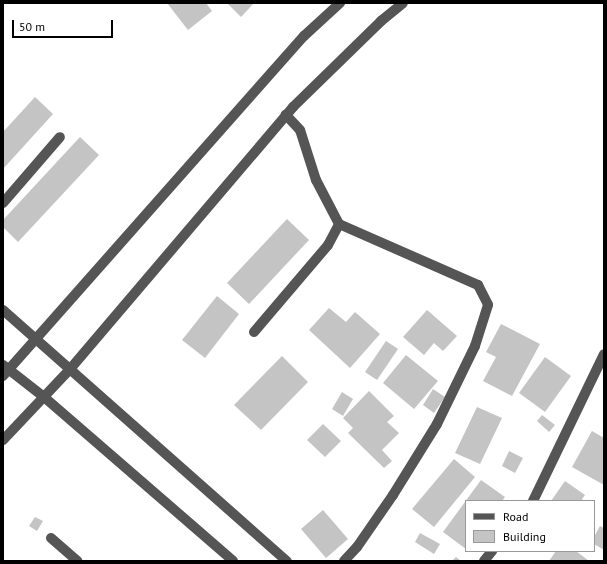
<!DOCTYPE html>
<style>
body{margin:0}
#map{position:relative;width:607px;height:564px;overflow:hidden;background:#fff;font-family:"PT Sans",sans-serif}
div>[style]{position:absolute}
.building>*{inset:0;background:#c4c4c4}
.minor>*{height:10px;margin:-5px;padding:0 5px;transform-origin:5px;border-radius:5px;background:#555}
span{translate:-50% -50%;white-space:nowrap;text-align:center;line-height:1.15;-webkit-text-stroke:4px #fff;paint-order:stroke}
.frame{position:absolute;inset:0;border:4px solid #000;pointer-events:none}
.legend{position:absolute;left:465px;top:500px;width:130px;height:52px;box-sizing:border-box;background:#fff;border:1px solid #999;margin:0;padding:5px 7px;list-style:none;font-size:12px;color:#000}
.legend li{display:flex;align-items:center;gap:8px;height:20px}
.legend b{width:20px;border:1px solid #999}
.scale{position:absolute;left:12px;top:20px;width:101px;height:18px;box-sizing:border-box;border:2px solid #000;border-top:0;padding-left:5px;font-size:12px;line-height:14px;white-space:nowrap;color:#000;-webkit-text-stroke:3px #fff;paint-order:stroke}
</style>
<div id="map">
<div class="building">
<div style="clip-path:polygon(167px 3px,206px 3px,212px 11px,188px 30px)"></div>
<div style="clip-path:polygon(227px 3px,254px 3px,241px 17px)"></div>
<div style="clip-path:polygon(35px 97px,53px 114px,3px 169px,3px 132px)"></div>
<div style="clip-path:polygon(80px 137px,99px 155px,18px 242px,3px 227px,3px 220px)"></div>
<div style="clip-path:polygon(287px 219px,309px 240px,249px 304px,227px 283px)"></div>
<div style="clip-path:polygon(217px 296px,239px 314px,205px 358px,182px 340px)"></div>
<div style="clip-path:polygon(329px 308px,346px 322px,355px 312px,380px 334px,350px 368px,309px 330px)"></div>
<div style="clip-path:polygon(427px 310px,457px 336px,443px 351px,434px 343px,424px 355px,403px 337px)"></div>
<div style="clip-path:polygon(501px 324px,540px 344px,512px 396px,483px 381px,496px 357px,486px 352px)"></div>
<div style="clip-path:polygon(386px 341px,398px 349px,377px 380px,365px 372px)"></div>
<div style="clip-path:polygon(406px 355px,438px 381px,414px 409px,383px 383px)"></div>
<div style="clip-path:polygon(282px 356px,308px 382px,261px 430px,234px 405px)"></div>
<div style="clip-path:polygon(545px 357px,571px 376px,545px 412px,519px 393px)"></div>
<div style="clip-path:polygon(433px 389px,445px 397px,434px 413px,423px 405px)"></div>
<div style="clip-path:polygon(369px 391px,394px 416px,387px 422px,399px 433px,382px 450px,392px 461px,384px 468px,348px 433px,353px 428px,343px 418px)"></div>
<div style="clip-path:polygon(342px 392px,353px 399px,343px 416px,332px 409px)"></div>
<div style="clip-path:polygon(477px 407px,502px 418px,480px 464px,455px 453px)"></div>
<div style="clip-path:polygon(542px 415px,555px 425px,549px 432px,537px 421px)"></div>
<div style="clip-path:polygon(323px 424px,341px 441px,325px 457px,307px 440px)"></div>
<div style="clip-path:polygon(592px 431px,604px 438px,604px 485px,572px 467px)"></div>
<div style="clip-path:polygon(509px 451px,523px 458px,515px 473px,502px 466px)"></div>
<div style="clip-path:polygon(454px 459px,475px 477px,434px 527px,412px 509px)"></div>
<div style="clip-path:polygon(481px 480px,505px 497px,502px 501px,466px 501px,466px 549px,443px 532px)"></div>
<div style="clip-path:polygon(565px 481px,585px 495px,582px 499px,584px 501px,551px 501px)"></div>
<div style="clip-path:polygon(323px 510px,348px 539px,326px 558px,301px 529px)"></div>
<div style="clip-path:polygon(35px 517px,43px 521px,37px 531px,29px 526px)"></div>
<div style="clip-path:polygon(600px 526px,604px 528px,604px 550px,594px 544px,594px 537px)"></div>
<div style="clip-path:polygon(420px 533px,440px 544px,434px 554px,415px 542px)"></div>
<div style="clip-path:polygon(556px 551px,576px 551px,589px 561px,549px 561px)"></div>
<div style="clip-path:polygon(456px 557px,461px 561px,452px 561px)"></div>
</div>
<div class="minor">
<div style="left:3px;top:203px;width:87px;rotate:-49.2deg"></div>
<div style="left:339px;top:224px;width:152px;rotate:23.7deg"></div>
<div style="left:478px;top:285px;width:22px;rotate:63deg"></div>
<div style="left:488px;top:305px;width:43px;rotate:107.6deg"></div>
<div style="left:475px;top:346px;width:87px;rotate:116deg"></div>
<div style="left:437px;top:424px;width:84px;rotate:121.8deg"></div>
<div style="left:393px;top:495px;width:63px;rotate:124.7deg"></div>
<div style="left:357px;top:547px;width:19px;rotate:133deg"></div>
<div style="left:3px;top:310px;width:379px;rotate:41.5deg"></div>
<div style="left:254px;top:332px;width:114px;rotate:-49.6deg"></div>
<div style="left:328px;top:245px;width:24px;rotate:-62deg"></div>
<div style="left:339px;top:224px;width:50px;rotate:-117.6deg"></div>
<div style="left:316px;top:180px;width:52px;rotate:-107.7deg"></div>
<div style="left:300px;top:130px;width:21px;rotate:-133deg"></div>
<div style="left:3px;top:365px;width:52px;rotate:38deg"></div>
<div style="left:44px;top:397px;width:250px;rotate:40.9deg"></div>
<div style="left:3px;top:376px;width:454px;rotate:-48.5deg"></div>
<div style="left:304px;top:36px;width:49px;rotate:-42.5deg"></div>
<div style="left:3px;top:440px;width:99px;rotate:-46.6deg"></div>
<div style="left:71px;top:368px;width:343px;rotate:-49.6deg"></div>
<div style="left:293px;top:107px;width:123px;rotate:-44.3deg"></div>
<div style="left:381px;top:21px;width:28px;rotate:-39deg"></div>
<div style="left:533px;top:501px;width:163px;rotate:-64.2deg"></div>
<div style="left:51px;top:538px;width:35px;rotate:41deg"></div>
<div style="left:484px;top:561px;width:13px;rotate:-51deg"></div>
</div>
<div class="frame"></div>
<ul class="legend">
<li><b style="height:5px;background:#555"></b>Road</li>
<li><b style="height:11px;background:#c4c4c4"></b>Building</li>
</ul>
<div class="scale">50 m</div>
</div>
